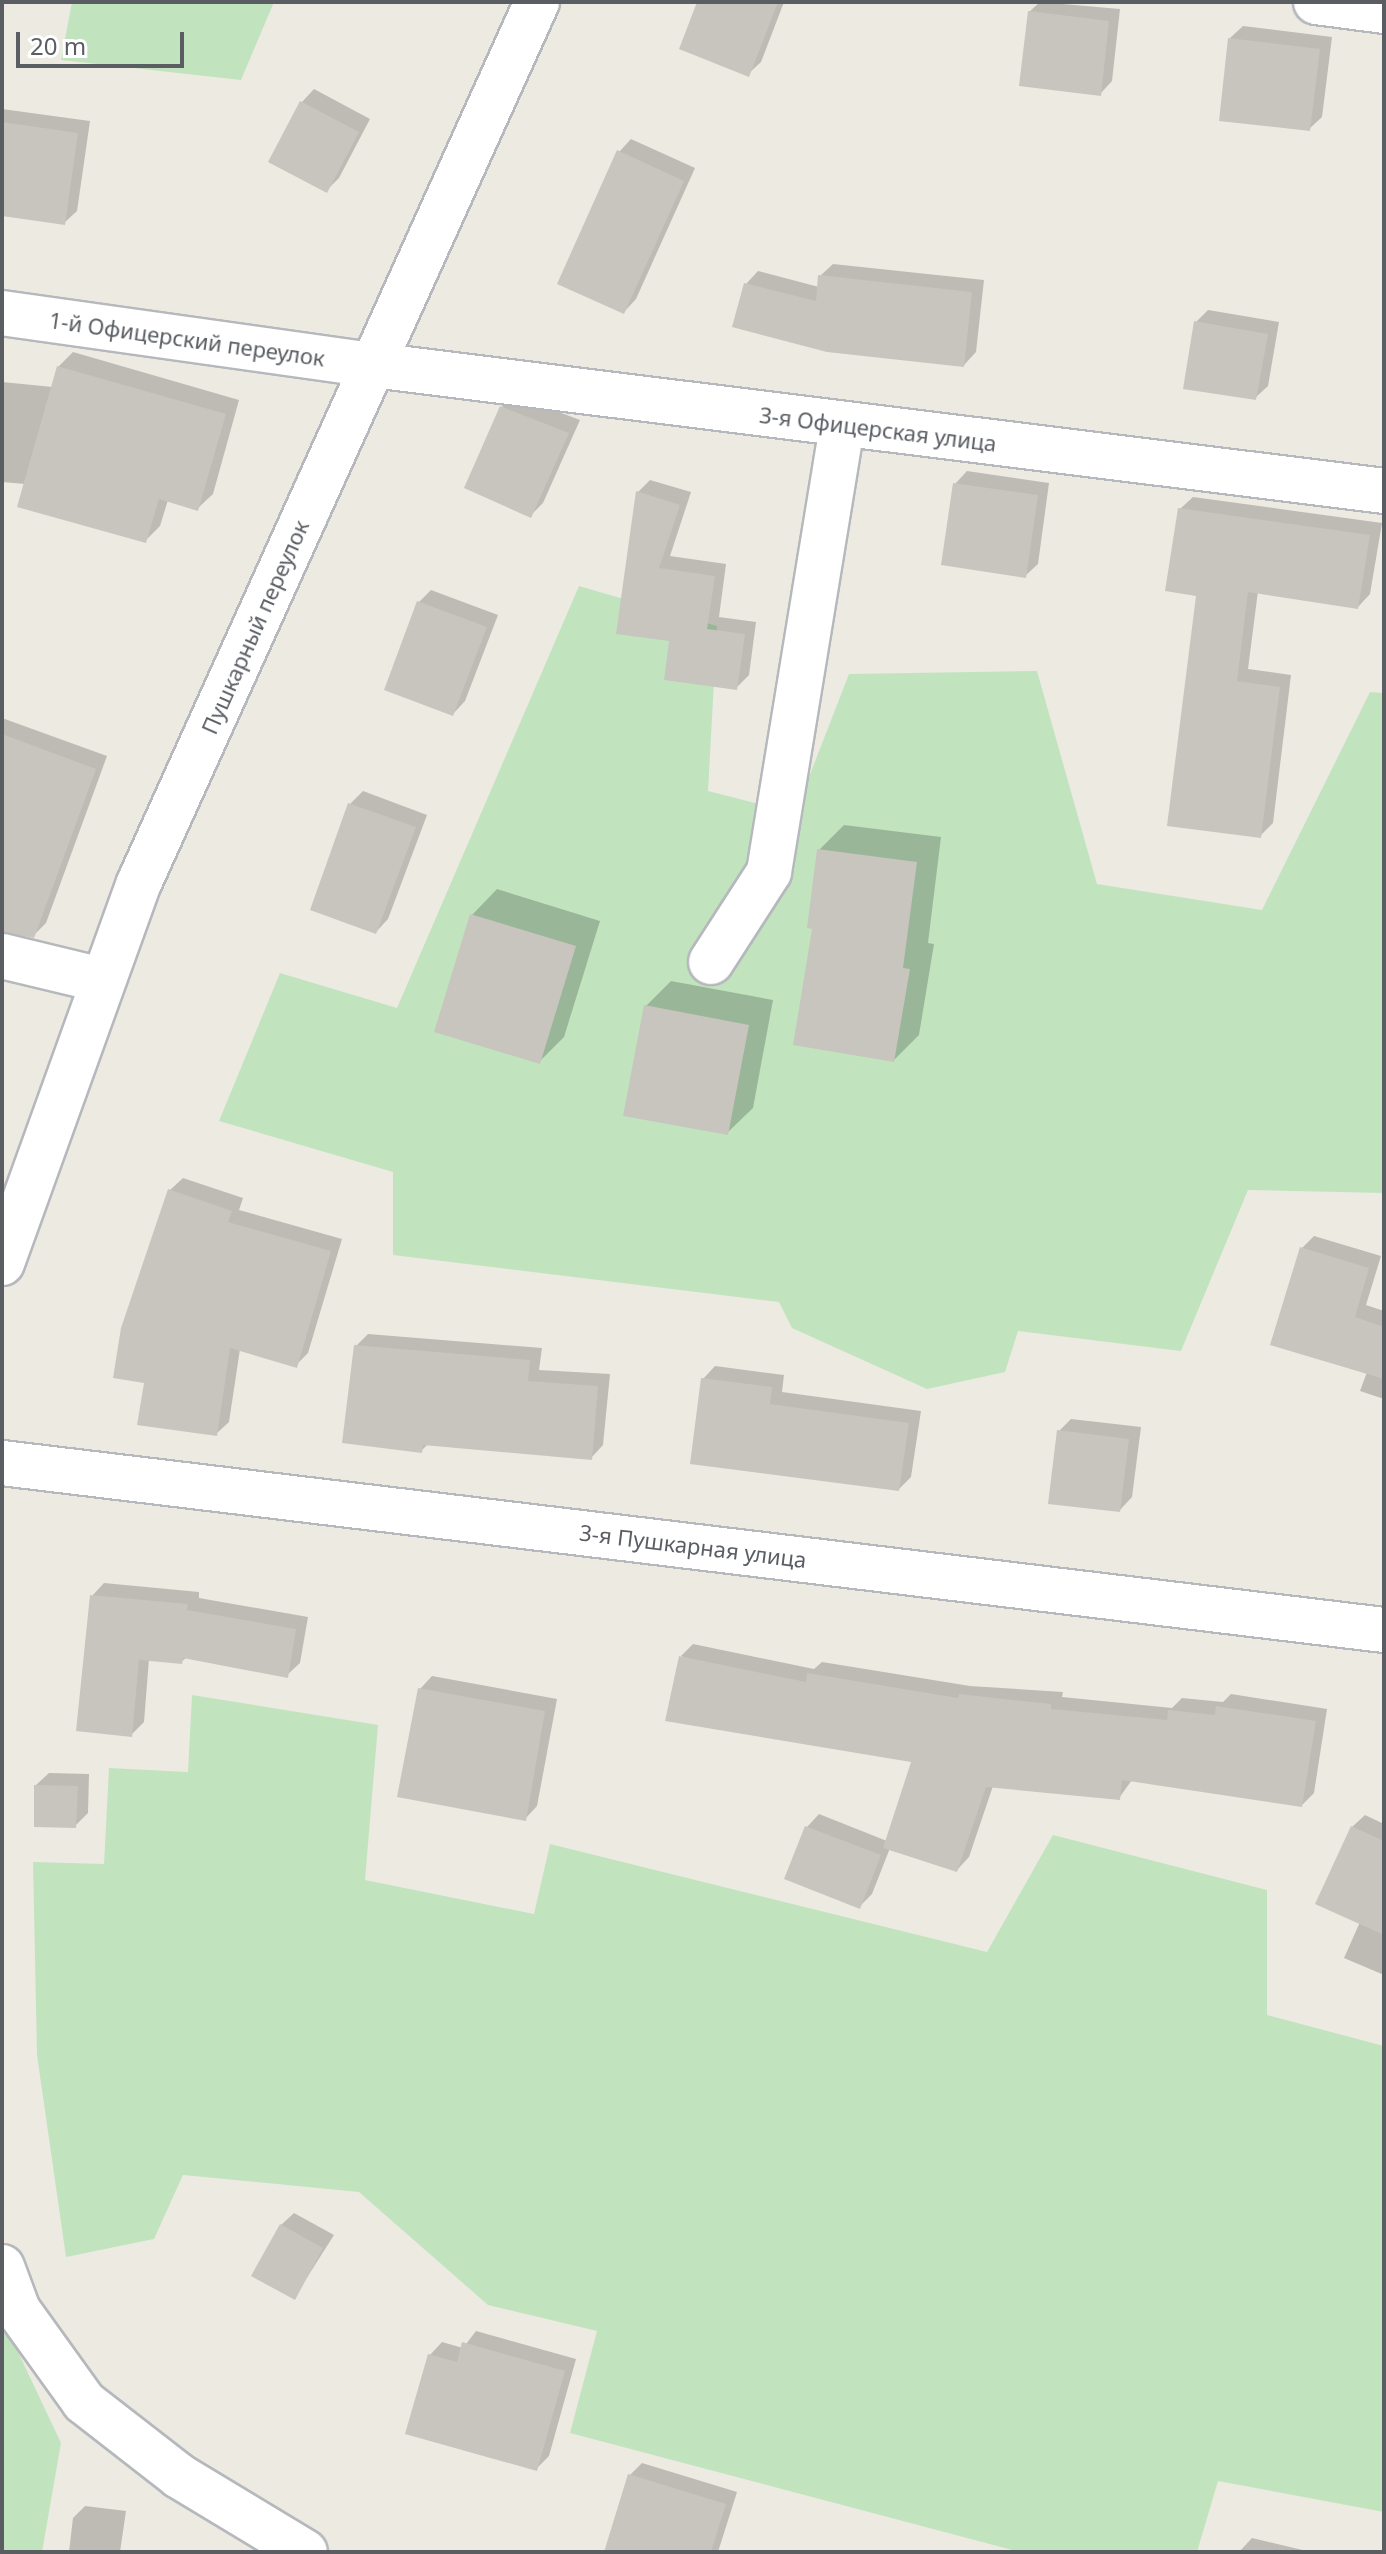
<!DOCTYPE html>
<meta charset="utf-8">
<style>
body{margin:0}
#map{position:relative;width:1386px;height:2554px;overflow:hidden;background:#edeae2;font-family:"Noto Sans",sans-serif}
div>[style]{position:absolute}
.green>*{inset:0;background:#c1e4bf}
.shadow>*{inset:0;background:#0003}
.building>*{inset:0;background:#c8c5bf}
.roads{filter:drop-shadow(2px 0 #b5b8bc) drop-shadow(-2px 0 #b5b8bc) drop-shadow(0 2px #b5b8bc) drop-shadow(0 -2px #b5b8bc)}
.minor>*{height:44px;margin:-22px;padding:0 22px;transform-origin:22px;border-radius:22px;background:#fff}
span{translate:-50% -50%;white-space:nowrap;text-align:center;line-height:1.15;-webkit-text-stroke:6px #fff;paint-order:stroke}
.street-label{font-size:22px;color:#5a5e63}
.frame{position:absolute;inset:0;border:4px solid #5a5e63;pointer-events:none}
.scale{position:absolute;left:16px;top:32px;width:168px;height:36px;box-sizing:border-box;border:4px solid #5a5e63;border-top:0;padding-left:10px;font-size:24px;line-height:28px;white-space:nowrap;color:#5a5e63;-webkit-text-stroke:6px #fff;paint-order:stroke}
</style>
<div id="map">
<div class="green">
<div style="clip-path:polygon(72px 2px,274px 2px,241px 80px,61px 60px)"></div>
<div style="clip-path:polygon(579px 586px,717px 626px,708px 791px,795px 813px,849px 674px,1037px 671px,1097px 884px,1262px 910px,1370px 692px,1384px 693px,1384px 1193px,1248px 1190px,1181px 1351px,1018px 1331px,1005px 1372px,927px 1389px,792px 1328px,779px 1302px,393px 1255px,393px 1172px,219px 1121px,280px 973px,397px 1008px)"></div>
<div style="clip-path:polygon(192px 1695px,378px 1725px,365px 1880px,534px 1914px,550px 1844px,987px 1952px,1053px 1835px,1267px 1890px,1267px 2015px,1384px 2046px,1384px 2512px,1218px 2481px,1197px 2552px,1020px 2552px,570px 2433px,597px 2331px,488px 2305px,359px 2192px,183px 2175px,154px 2239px,66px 2257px,37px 2055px,33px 1862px,104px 1864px,109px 1768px,188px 1772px)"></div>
<div style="clip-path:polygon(2px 2318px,61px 2443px,42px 2552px,2px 2552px)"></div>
</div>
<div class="shadow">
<div style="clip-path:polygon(699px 2px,784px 2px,761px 62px,748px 74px)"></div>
<div style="clip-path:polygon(1040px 2px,1120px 9px,1112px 81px,1100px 94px,1029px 12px)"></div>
<div style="clip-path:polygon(1243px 26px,1332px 37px,1322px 117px,1309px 129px,1230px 38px)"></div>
<div style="clip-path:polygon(314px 89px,370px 119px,339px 178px,327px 190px,271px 161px,302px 102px)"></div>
<div style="clip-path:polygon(2px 109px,90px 121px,77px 211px,64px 223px,2px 214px)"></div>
<div style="clip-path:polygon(631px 139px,695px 168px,636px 299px,624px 312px,619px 152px)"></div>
<div style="clip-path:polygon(833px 264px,984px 280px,976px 352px,964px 365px,746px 284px,758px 271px,819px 287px,820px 276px)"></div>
<div style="clip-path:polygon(1208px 310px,1279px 322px,1268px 386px,1255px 398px,1196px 322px)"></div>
<div style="clip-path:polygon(73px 352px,239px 400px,213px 494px,198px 508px,168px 500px,160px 526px,145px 541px,25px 484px,2px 482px,2px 382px,53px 387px,58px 367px)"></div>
<div style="clip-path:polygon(514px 395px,580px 420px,543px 503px,530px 516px,502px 407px)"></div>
<div style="clip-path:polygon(967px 471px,1049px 483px,1038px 564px,1025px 576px,955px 484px)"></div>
<div style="clip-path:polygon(650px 480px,691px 492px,670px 556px,726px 564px,719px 617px,756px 622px,749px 675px,736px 688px,671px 639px,638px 492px)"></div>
<div style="clip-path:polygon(1193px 497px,1382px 523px,1370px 594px,1358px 607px,1258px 591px,1248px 669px,1291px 675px,1273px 823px,1260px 836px,1180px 509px)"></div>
<div style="clip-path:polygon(431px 590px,498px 615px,465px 701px,453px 714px,419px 602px)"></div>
<div style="clip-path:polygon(2px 718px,107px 756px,46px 923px,34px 935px,2px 924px)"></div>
<div style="clip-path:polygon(363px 791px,427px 815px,388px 919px,376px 932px,312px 909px,350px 804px)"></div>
<div style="clip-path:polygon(844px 825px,941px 837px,928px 943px,934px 944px,919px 1035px,894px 1060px,815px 927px,819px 850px)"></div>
<div style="clip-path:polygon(497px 889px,600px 921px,564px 1037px,539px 1062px,472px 915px)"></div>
<div style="clip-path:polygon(671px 981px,773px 1000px,753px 1108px,727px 1133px,646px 1006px)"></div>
<div style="clip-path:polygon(183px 1178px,243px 1198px,239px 1210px,342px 1239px,308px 1353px,296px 1365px,240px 1349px,229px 1422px,216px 1434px,170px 1190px)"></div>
<div style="clip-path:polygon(1314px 1236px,1381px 1256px,1366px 1305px,1384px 1311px,1384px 1399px,1360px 1391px,1367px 1372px,1302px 1248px)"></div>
<div style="clip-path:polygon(368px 1334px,542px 1348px,539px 1370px,610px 1374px,603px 1445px,591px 1458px,428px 1444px,421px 1451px,356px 1346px)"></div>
<div style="clip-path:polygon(715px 1366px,784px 1375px,782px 1392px,921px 1411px,911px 1477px,899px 1489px,703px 1379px)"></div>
<div style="clip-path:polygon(1071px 1419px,1141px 1427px,1132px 1497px,1120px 1510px,1059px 1431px)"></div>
<div style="clip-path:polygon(104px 1583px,199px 1592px,199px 1598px,308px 1617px,300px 1663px,287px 1675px,187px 1657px,181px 1662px,149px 1659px,144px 1722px,131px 1735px,92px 1596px)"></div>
<div style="clip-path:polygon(693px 1644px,814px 1669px,822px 1662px,970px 1686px,1063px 1692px,1062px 1697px,1172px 1708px,1182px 1698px,1223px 1702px,1231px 1694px,1327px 1709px,1314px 1793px,1302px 1805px,1132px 1780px,1119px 1798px,993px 1786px,969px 1857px,957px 1870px,890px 1848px,872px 1894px,859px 1907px,787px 1878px,807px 1827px,819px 1814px,887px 1841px,914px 1760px,681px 1656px)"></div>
<div style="clip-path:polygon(432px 1676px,557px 1699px,537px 1806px,525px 1819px,420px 1689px)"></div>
<div style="clip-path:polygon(49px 1773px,89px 1774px,88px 1813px,75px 1826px,36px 1785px)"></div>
<div style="clip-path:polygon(1365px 1815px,1384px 1824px,1384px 1975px,1344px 1958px,1360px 1922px,1352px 1827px)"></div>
<div style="clip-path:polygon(294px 2213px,334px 2235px,294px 2298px,281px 2225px)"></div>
<div style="clip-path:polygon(476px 2331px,576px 2359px,549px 2456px,536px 2469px,430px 2355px,442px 2342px,463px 2348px)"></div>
<div style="clip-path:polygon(642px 2463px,737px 2492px,718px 2552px,606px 2552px,630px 2475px)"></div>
<div style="clip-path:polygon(85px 2506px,126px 2511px,120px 2552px,69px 2552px,73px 2518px)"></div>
<div style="clip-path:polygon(1252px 2538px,1311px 2552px,1239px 2552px)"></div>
</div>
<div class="building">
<div style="clip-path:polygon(697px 2px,778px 2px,749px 77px,679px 49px)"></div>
<div style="clip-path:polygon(1028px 11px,1109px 21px,1101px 96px,1019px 86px)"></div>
<div style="clip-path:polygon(1228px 38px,1320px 49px,1310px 131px,1219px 121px)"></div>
<div style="clip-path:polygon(300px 101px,359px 132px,327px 193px,268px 162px)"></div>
<div style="clip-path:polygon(2px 122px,78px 133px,65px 225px,2px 216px)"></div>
<div style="clip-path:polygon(617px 150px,684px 181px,624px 314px,557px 284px)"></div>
<div style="clip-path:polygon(818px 275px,972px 292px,964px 367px,827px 352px,732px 327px,744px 283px,816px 301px)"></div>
<div style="clip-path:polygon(1194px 321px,1268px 334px,1256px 400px,1183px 389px)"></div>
<div style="clip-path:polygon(57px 366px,226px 414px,198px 511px,159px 499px,146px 543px,17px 507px)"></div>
<div style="clip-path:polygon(500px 406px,569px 433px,531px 518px,464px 488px)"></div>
<div style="clip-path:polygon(953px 483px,1038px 495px,1026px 578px,941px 565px)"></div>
<div style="clip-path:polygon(636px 491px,680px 505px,659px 568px,715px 576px,707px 629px,745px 634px,737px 690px,664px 680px,669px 641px,616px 634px)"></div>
<div style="clip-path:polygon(1178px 508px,1370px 535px,1358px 609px,1248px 592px,1237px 681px,1280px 687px,1261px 838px,1167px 826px,1196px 596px,1165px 591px)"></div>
<div style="clip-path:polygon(417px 601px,487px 627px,453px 716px,384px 690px)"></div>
<div style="clip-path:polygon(2px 734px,96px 769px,34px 938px,2px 932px)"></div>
<div style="clip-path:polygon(348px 803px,416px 827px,376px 934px,310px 910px)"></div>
<div style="clip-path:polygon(817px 849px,917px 862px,903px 968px,910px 969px,894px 1062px,793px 1045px,812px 929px,807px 928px)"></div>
<div style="clip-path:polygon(470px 914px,576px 946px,540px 1064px,434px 1032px)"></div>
<div style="clip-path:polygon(644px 1005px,749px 1025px,728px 1135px,623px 1116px)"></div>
<div style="clip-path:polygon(168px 1189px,232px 1211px,228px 1222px,331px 1251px,297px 1368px,230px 1348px,217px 1436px,137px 1425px,144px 1383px,113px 1378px,121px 1328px)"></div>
<div style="clip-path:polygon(1300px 1247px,1369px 1268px,1355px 1317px,1384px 1327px,1384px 1379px,1270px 1345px)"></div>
<div style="clip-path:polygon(354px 1345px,530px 1360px,528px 1381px,598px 1386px,592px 1460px,423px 1445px,422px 1453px,342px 1443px)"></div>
<div style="clip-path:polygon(701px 1378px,772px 1387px,770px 1404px,909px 1423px,899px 1491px,690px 1464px)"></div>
<div style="clip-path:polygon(1057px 1430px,1129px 1439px,1120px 1512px,1048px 1504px)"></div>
<div style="clip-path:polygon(90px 1595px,188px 1604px,187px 1610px,296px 1629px,288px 1678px,183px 1658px,182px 1664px,139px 1660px,132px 1737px,76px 1731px)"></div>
<div style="clip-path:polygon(679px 1656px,806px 1682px,807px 1673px,958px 1698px,959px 1694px,1051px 1704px,1051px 1709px,1167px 1720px,1168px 1710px,1215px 1715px,1216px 1706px,1316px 1721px,1302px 1807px,1122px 1780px,1120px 1800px,986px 1787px,957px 1872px,883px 1848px,911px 1762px,665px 1721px)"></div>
<div style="clip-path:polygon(418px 1688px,545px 1711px,526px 1821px,397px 1797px)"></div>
<div style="clip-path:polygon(34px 1785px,78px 1786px,76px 1828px,34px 1827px)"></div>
<div style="clip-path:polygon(805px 1826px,881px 1855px,860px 1909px,784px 1879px)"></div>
<div style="clip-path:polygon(1351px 1826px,1384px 1841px,1384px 1935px,1315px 1904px)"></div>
<div style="clip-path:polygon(280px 2224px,323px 2248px,295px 2300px,251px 2276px)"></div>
<div style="clip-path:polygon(462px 2342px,565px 2371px,537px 2471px,405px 2434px,428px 2354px,457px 2362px)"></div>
<div style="clip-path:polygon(628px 2474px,726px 2504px,711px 2552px,604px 2552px)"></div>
</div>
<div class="roads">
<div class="minor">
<div style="left:1316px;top:2px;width:69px;rotate:7.5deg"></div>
<div style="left:2px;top:313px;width:375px;rotate:8deg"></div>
<div style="left:373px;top:365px;width:1019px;rotate:7.1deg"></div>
<div style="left:2px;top:956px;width:102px;rotate:13.6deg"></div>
<div style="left:711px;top:962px;width:107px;rotate:-57.2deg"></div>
<div style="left:769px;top:872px;width:453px;rotate:-80.7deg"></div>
<div style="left:2px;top:1263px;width:404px;rotate:-70.2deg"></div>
<div style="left:139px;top:883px;width:967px;rotate:-65.69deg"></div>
<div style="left:2px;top:1463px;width:1392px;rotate:6.89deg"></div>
<div style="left:2px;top:2267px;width:46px;rotate:69.6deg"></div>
<div style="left:18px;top:2310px;width:113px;rotate:54.3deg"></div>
<div style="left:84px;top:2402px;width:120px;rotate:37.9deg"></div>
<div style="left:179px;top:2476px;width:147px;rotate:31.1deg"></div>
</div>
</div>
<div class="street-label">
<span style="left:187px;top:339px;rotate:8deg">1-й Офицерский переулок</span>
<span style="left:878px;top:429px;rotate:7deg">3-я Офицерская улица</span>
<span style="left:255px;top:627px;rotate:-66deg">Пушкарный переулок</span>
<span style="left:693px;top:1546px;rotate:7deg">3-я Пушкарная улица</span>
</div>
<div class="frame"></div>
<div class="scale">20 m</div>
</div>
